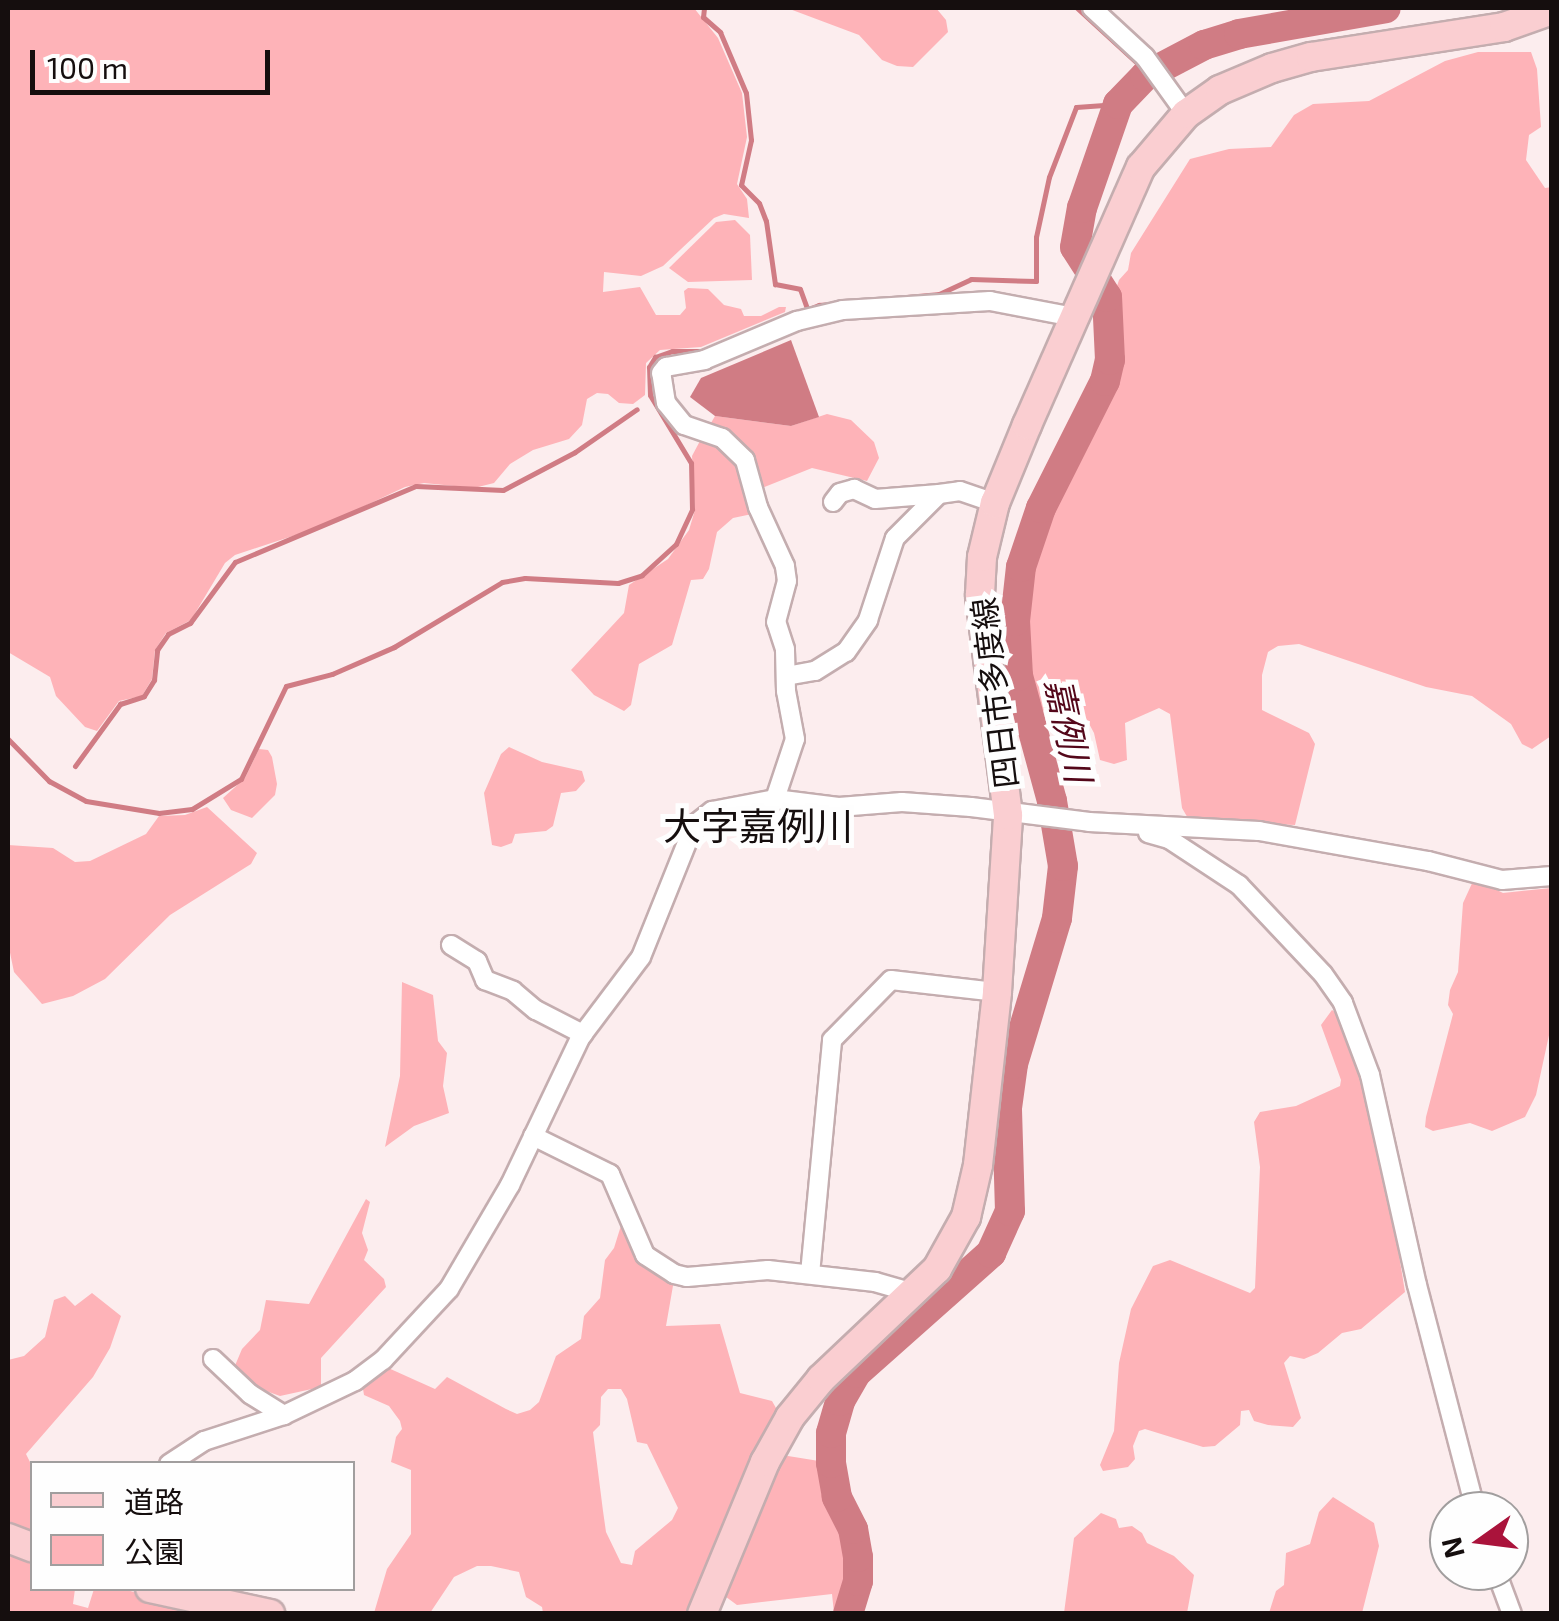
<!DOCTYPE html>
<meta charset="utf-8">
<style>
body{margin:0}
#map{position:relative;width:1559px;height:1621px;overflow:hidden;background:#fcedee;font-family:"Exo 2","Noto Sans JP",sans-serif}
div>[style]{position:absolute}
.green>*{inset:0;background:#feb3b8}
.water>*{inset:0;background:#d07c84}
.stream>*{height:5px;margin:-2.5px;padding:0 2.5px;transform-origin:2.5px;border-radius:2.5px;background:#d07c84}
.river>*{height:30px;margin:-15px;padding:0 15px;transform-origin:15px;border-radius:15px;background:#d07c84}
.roads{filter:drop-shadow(2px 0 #c4adaf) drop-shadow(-2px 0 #c4adaf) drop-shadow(0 2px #c4adaf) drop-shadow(0 -2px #c4adaf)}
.minor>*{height:18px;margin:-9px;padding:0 9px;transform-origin:9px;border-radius:9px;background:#fff}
.primary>*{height:28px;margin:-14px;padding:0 14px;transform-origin:14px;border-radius:14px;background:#faced1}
span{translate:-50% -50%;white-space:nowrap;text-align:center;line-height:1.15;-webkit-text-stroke:10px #fefefe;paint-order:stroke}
.street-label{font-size:32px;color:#150e0e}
.water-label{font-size:35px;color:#530619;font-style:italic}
.quarter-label{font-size:38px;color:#150e0e}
.frame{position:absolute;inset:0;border:10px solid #150e0e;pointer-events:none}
.legend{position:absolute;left:30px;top:1461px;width:325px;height:130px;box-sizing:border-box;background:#fefefe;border:2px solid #a19e9e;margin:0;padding:12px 18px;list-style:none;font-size:30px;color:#150e0e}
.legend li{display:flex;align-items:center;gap:20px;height:50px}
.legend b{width:50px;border:2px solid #a19e9e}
.north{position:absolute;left:1429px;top:1491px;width:100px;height:100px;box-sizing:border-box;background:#fefefe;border:2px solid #a19e9e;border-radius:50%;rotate:256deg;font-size:28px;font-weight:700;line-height:40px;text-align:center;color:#150e0e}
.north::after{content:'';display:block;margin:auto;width:35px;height:45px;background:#aa133b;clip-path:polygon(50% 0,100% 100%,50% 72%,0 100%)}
.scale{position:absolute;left:30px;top:50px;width:240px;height:45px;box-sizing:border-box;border:5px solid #150e0e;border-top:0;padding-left:12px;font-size:30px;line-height:35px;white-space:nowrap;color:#150e0e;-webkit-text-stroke:8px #fefefe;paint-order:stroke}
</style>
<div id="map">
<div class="green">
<div style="clip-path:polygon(8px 8px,694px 8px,718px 38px,742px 93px,747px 137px,737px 184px,747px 199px,749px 218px,724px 214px,714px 218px,663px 266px,641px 276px,604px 272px,603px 292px,640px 287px,656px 315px,680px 315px,686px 308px,684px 291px,688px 288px,708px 289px,724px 305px,741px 309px,744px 316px,761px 316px,779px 307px,786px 307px,785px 312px,701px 347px,660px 350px,646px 363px,645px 395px,633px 404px,619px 403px,608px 394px,597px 393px,587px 399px,582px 425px,569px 439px,533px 450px,510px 464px,494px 483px,474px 488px,424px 483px,405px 487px,320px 527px,235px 555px,225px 563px,191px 620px,166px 633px,155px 650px,152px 679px,142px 696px,119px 701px,97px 731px,85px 727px,56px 696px,50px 677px,8px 652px)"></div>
<div style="clip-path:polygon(787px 8px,936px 8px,946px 20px,948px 32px,913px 67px,897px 66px,882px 60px,859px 35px)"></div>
<div style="clip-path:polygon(1478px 52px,1531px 52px,1537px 69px,1541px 127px,1529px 135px,1526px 160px,1545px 188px,1552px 187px,1551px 736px,1532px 749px,1522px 744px,1511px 724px,1472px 696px,1426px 687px,1299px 644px,1278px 646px,1268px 652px,1262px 675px,1262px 710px,1309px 733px,1315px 744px,1295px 825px,1189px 820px,1182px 808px,1170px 714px,1159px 708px,1125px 723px,1127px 760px,1114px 764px,1100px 760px,1094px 733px,1079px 705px,1034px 712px,1027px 684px,1024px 612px,1036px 546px,1116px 375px,1120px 353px,1113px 298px,1119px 280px,1128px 270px,1131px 253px,1190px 159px,1229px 149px,1271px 147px,1294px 115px,1313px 104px,1369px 101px,1445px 61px)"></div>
<div style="clip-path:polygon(735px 220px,750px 235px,752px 280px,688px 282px,669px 268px,716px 222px)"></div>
<div style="clip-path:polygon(827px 414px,851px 420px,874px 442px,879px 458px,867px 481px,812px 468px,757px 490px,711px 423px,715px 416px,791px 426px)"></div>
<div style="clip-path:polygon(707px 438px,735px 454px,752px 514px,733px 518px,717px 532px,709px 569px,703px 579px,691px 580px,672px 645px,639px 664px,631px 705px,624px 711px,594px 695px,571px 670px,624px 613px,629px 585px,668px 559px,689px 530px,695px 510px,692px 456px,701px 439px)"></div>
<div style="clip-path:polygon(509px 747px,542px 762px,582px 771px,585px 781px,576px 791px,561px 793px,553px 826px,546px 831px,515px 834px,512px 843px,501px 847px,492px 845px,484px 793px,501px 754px)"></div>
<div style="clip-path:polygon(259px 749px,268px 750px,272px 757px,277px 784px,275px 795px,252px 818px,231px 810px,223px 798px,245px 778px)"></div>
<div style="clip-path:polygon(207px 807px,257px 853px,251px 864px,170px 915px,105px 979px,73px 996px,42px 1004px,14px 972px,8px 943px,8px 845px,53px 848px,75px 862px,90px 861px,146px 834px,159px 816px,185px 815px)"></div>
<div style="clip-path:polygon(1474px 879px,1503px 893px,1551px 888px,1551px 1026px,1536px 1095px,1525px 1117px,1492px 1131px,1470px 1123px,1433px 1131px,1425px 1127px,1426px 1117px,1453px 1014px,1448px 1005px,1450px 990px,1458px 972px,1463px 903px)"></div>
<div style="clip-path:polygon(402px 982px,433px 995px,438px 1041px,447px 1053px,443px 1086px,449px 1113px,414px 1126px,385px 1147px,400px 1076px)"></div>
<div style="clip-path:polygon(1332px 1010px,1339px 1015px,1376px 1113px,1405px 1292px,1361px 1329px,1342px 1333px,1318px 1353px,1304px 1359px,1290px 1356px,1284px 1363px,1301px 1418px,1293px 1427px,1268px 1425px,1254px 1421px,1249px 1410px,1241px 1411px,1240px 1425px,1215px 1446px,1203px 1447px,1145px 1429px,1139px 1431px,1133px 1446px,1135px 1459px,1128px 1467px,1103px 1471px,1100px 1465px,1114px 1431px,1119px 1363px,1131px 1309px,1153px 1266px,1170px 1260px,1250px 1293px,1255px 1288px,1260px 1167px,1254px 1122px,1260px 1112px,1296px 1106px,1340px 1086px,1341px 1080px,1321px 1025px)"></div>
<div style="clip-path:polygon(366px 1199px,370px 1202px,362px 1233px,368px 1250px,364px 1260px,384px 1279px,386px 1287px,321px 1358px,321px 1387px,280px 1396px,255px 1387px,234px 1368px,242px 1349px,260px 1330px,266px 1300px,309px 1304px)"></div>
<div style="clip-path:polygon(evenodd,624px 1216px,674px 1280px,666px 1326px,720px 1324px,740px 1393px,772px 1401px,780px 1415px,689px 1613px,543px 1613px,542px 1607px,526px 1597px,519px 1572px,491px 1566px,477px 1566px,454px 1577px,430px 1613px,374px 1613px,387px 1569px,411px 1534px,411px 1470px,391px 1462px,396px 1437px,402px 1429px,400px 1421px,389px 1406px,364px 1395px,362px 1383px,386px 1367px,435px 1389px,447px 1377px,506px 1409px,517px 1414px,530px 1410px,539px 1402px,556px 1356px,581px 1339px,584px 1316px,600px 1298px,605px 1260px,614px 1248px,624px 1216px,608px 1389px,621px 1389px,627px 1399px,637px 1442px,647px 1444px,678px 1508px,672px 1520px,635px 1551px,632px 1565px,621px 1563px,606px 1532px,603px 1511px,593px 1432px,600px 1425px,601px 1397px,608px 1389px)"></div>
<div style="clip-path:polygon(92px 1293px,121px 1316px,110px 1348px,93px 1377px,26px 1454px,32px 1466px,32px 1531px,23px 1532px,8px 1525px,8px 1360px,24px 1356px,45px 1337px,54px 1300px,65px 1296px,75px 1306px)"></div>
<div style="clip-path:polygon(788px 1456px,819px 1461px,848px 1538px,851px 1582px,842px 1613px,834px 1613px,832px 1594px,737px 1605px,722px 1594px,778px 1457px)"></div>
<div style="clip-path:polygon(1333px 1497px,1374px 1523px,1379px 1546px,1362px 1613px,1269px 1613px,1276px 1591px,1284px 1585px,1286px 1553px,1310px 1544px,1319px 1512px)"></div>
<div style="clip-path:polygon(1101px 1513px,1116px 1519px,1119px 1528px,1132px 1526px,1142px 1533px,1147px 1543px,1174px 1556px,1194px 1575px,1187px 1613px,1064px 1613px,1074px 1538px)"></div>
<div style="clip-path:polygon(14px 1549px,32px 1555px,32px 1588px,75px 1589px,73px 1604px,88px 1608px,94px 1589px,122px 1589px,224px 1614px,8px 1614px,8px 1562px)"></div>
</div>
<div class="water">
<div style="clip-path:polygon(791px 340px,819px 417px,791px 426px,715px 416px,690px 397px,701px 378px)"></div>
</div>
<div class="stream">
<div style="left:704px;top:8px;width:9px;rotate:96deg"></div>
<div style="left:703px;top:17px;width:23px;rotate:41deg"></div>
<div style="left:720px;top:32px;width:66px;rotate:66.9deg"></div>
<div style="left:746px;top:93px;width:47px;rotate:83.9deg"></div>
<div style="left:751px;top:140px;width:46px;rotate:102.5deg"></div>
<div style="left:741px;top:185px;width:25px;rotate:45deg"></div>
<div style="left:759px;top:203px;width:19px;rotate:69deg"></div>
<div style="left:766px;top:221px;width:64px;rotate:81.9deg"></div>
<div style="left:775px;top:284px;width:25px;rotate:11deg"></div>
<div style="left:800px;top:289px;width:20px;rotate:70deg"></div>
<div style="left:1077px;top:8px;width:81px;rotate:42.5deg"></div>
<div style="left:1137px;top:63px;width:15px;rotate:58deg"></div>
<div style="left:8px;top:739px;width:59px;rotate:45.7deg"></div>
<div style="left:49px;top:781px;width:42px;rotate:28.4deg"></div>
<div style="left:86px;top:801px;width:74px;rotate:9.3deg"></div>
<div style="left:159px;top:813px;width:33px;rotate:-7deg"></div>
<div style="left:192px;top:809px;width:57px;rotate:-31.5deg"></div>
<div style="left:241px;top:779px;width:103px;rotate:-64.2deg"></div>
<div style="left:286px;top:686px;width:48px;rotate:-14.6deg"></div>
<div style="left:332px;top:674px;width:68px;rotate:-23.5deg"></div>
<div style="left:394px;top:647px;width:126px;rotate:-31deg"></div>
<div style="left:502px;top:582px;width:23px;rotate:-10deg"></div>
<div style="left:525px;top:578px;width:93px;rotate:3.1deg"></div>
<div style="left:618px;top:583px;width:25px;rotate:-18deg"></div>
<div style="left:642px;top:575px;width:46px;rotate:-42.4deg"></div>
<div style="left:676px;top:544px;width:38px;rotate:-65deg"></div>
<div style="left:692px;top:509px;width:46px;rotate:-91.2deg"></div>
<div style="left:691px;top:463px;width:79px;rotate:-121.1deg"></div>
<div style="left:650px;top:395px;width:28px;rotate:-92deg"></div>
<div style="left:649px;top:367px;width:12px;rotate:-59deg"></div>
<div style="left:655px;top:357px;width:18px;rotate:-19deg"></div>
<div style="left:672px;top:351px;width:30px"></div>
<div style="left:702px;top:351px;width:126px;rotate:-21.5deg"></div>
<div style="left:819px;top:305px;width:121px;rotate:-5.2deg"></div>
<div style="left:939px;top:294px;width:35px;rotate:-25deg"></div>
<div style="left:971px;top:279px;width:65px;rotate:1.8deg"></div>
<div style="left:1036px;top:281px;width:44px;rotate:-90deg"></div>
<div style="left:1036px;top:237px;width:61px;rotate:-77.8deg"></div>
<div style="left:1049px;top:177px;width:75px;rotate:-68.9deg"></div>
<div style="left:1076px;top:107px;width:42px;rotate:-4.1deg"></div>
<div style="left:75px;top:766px;width:77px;rotate:-54deg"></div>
<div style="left:120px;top:704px;width:25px;rotate:-18deg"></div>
<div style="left:144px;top:696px;width:19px;rotate:-58deg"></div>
<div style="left:154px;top:680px;width:30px;rotate:-84deg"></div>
<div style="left:157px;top:650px;width:19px;rotate:-55deg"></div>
<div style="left:168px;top:634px;width:25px;rotate:-27deg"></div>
<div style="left:190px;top:623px;width:76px;rotate:-53.6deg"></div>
<div style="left:235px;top:562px;width:196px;rotate:-22.8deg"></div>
<div style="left:416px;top:486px;width:87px;rotate:2.6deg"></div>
<div style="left:503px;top:490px;width:81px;rotate:-27.8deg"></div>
<div style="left:575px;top:452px;width:75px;rotate:-34.7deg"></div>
</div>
<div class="river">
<div style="left:848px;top:1614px;width:34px;rotate:-73deg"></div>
<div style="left:858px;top:1581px;width:24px;rotate:-90deg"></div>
<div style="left:858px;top:1557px;width:28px;rotate:-100deg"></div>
<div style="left:853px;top:1529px;width:36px;rotate:-117deg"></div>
<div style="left:837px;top:1497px;width:35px;rotate:-100deg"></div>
<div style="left:831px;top:1463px;width:30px;rotate:-90deg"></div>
<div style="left:831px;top:1433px;width:33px;rotate:-74deg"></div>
<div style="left:840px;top:1401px;width:32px;rotate:-60deg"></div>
<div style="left:856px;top:1373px;width:181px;rotate:-41.6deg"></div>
<div style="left:991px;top:1253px;width:46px;rotate:-65.7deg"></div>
<div style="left:1010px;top:1211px;width:103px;rotate:-91.7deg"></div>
<div style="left:1007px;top:1108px;width:44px;rotate:-82.2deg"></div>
<div style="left:1013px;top:1064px;width:152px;rotate:-73.2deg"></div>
<div style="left:1057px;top:918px;width:52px;rotate:-83.4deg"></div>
<div style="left:1063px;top:866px;width:66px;rotate:-99.6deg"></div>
<div style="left:1052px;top:801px;width:130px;rotate:-105.2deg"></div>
<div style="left:1018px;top:676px;width:55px;rotate:-93.1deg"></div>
<div style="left:1015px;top:621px;width:54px;rotate:-83.7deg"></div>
<div style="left:1021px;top:567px;width:62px;rotate:-71.3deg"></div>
<div style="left:1041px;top:508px;width:142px;rotate:-63.3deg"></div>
<div style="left:1105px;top:381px;width:22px;rotate:-77deg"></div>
<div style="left:1110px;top:360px;width:63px;rotate:-92.7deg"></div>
<div style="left:1107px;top:297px;width:59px;rotate:-122.6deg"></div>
<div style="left:1075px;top:247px;width:40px;rotate:-80deg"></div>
<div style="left:1082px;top:208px;width:110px;rotate:-70.9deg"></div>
<div style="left:1118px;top:104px;width:39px;rotate:-46deg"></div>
<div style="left:1145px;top:76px;width:67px;rotate:-27.7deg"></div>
<div style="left:1204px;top:45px;width:37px;rotate:-17deg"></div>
<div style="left:1239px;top:34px;width:149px;rotate:-10deg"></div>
</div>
<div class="roads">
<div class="minor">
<div style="left:1092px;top:8px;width:72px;rotate:42.8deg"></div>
<div style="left:1145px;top:57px;width:70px;rotate:54.3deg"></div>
<div style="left:833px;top:502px;width:11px;rotate:-52deg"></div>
<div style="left:840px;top:493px;width:15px;rotate:-16deg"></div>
<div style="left:854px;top:489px;width:23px;rotate:25deg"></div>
<div style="left:875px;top:499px;width:64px;rotate:-4.5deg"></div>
<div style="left:786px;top:676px;width:29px;rotate:-10deg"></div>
<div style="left:815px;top:671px;width:36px;rotate:-32deg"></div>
<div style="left:846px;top:652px;width:39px;rotate:-55deg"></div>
<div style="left:868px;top:620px;width:86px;rotate:-71.8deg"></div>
<div style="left:895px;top:538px;width:62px;rotate:-45deg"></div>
<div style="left:939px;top:494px;width:21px;rotate:-8deg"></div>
<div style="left:960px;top:491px;width:37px;rotate:19deg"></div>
<div style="left:775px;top:799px;width:63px;rotate:-71.6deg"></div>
<div style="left:795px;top:739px;width:49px;rotate:-100.6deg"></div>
<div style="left:786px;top:691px;width:42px;rotate:-91.4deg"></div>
<div style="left:785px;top:649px;width:28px;rotate:-108deg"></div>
<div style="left:776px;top:622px;width:42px;rotate:-75deg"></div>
<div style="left:787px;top:581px;width:15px;rotate:-98deg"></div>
<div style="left:785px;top:566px;width:65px;rotate:-114.6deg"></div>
<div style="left:758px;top:507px;width:49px;rotate:-105.5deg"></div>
<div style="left:745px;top:460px;width:32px;rotate:-136deg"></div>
<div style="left:722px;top:438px;width:40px;rotate:-161.1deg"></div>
<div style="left:684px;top:425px;width:28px;rotate:-129deg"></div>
<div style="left:666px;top:403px;width:30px;rotate:-99deg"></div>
<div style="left:661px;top:373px;width:8px;rotate:-50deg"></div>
<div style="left:666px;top:367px;width:39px;rotate:-10deg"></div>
<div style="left:704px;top:360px;width:101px;rotate:-22.8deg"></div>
<div style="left:797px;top:321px;width:47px;rotate:-13.4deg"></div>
<div style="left:843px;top:310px;width:147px;rotate:-3.5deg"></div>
<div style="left:990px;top:301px;width:86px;rotate:10.8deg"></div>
<div style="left:1148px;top:833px;width:22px;rotate:16deg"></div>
<div style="left:1169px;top:839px;width:84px;rotate:33.3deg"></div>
<div style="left:1239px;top:885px;width:122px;rotate:46.7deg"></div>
<div style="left:1323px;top:974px;width:35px;rotate:55deg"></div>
<div style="left:1343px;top:1003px;width:77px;rotate:69.4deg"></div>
<div style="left:1370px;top:1075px;width:215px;rotate:77.4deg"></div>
<div style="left:1417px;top:1285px;width:234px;rotate:75.4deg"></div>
<div style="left:451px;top:945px;width:31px;rotate:32deg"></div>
<div style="left:477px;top:961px;width:21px;rotate:67deg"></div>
<div style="left:485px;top:980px;width:30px;rotate:21deg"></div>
<div style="left:513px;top:991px;width:30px;rotate:40deg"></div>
<div style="left:536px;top:1010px;width:53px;rotate:27.1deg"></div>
<div style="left:533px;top:1136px;width:86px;rotate:26.3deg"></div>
<div style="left:610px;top:1174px;width:88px;rotate:66.6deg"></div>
<div style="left:645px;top:1255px;width:35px;rotate:33deg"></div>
<div style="left:674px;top:1274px;width:13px;rotate:13deg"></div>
<div style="left:687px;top:1277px;width:81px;rotate:-4.9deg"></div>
<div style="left:768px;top:1270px;width:108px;rotate:6.4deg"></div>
<div style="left:875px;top:1282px;width:40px;rotate:16deg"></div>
<div style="left:810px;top:1274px;width:235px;rotate:-84.6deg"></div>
<div style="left:832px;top:1040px;width:84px;rotate:-45.5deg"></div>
<div style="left:891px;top:980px;width:107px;rotate:6.5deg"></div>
<div style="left:213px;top:1359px;width:51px;rotate:43.4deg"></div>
<div style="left:250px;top:1394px;width:40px;rotate:32deg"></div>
<div style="left:169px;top:1464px;width:42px;rotate:-33.3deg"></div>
<div style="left:204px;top:1441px;width:84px;rotate:-18deg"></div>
<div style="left:284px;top:1415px;width:79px;rotate:-25.6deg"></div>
<div style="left:355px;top:1381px;width:35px;rotate:-37deg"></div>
<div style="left:383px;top:1360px;width:97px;rotate:-47.1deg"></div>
<div style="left:449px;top:1289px;width:121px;rotate:-59.6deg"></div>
<div style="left:510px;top:1185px;width:163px;rotate:-64.5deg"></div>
<div style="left:580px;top:1038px;width:101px;rotate:-53deg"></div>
<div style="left:641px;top:957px;width:142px;rotate:-68.1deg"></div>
<div style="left:694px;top:825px;width:23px;rotate:-38deg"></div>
<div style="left:712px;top:811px;width:64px;rotate:-10.8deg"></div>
<div style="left:775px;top:799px;width:64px;rotate:7.1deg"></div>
<div style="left:839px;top:807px;width:63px;rotate:-4.5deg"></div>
<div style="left:902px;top:802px;width:69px;rotate:4.1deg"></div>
<div style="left:971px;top:807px;width:119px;rotate:7.2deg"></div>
<div style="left:1089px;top:822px;width:170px;rotate:3deg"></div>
<div style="left:1259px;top:831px;width:172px;rotate:10.1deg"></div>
<div style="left:1428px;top:861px;width:76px;rotate:14.4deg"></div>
<div style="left:1502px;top:880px;width:50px;rotate:-4.6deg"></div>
<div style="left:1496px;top:1571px;width:46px;rotate:69.6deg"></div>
</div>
<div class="primary">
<div style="left:8px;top:1538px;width:26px;rotate:21deg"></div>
<div style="left:150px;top:1588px;width:123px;rotate:12.2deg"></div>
<div style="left:702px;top:1614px;width:165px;rotate:-67.5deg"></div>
<div style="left:765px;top:1462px;width:51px;rotate:-60.9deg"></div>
<div style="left:790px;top:1417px;width:49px;rotate:-50.8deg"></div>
<div style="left:821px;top:1379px;width:160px;rotate:-43.5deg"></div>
<div style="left:937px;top:1269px;width:60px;rotate:-60.9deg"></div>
<div style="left:966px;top:1217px;width:53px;rotate:-77deg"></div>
<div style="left:978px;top:1165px;width:174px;rotate:-83.7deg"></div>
<div style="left:997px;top:992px;width:177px;rotate:-86.4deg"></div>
<div style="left:1008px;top:815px;width:222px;rotate:-97.3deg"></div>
<div style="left:980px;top:595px;width:38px;rotate:-87deg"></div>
<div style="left:982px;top:557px;width:56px;rotate:-76.5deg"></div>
<div style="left:995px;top:503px;width:84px;rotate:-67.7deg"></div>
<div style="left:1027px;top:425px;width:282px;rotate:-66.2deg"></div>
<div style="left:1141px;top:167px;width:70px;rotate:-49.7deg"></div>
<div style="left:1186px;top:114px;width:42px;rotate:-35.2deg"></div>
<div style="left:1220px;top:90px;width:56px;rotate:-22.9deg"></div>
<div style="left:1272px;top:68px;width:41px;rotate:-15.8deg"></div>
<div style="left:1311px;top:57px;width:195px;rotate:-8.8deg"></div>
<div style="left:1504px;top:27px;width:51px;rotate:-19.5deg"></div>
</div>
</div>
<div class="street-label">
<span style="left:994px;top:693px;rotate:-97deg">四日市多度線</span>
</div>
<div class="water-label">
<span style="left:1070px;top:730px;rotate:78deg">嘉例川</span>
</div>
<div class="quarter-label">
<span style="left:758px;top:826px">大字嘉例川</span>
</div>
<div class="frame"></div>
<ul class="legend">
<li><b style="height:12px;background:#faced1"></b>道路</li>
<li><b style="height:28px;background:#feb3b8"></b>公園</li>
</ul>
<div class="north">N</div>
<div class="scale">100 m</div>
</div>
